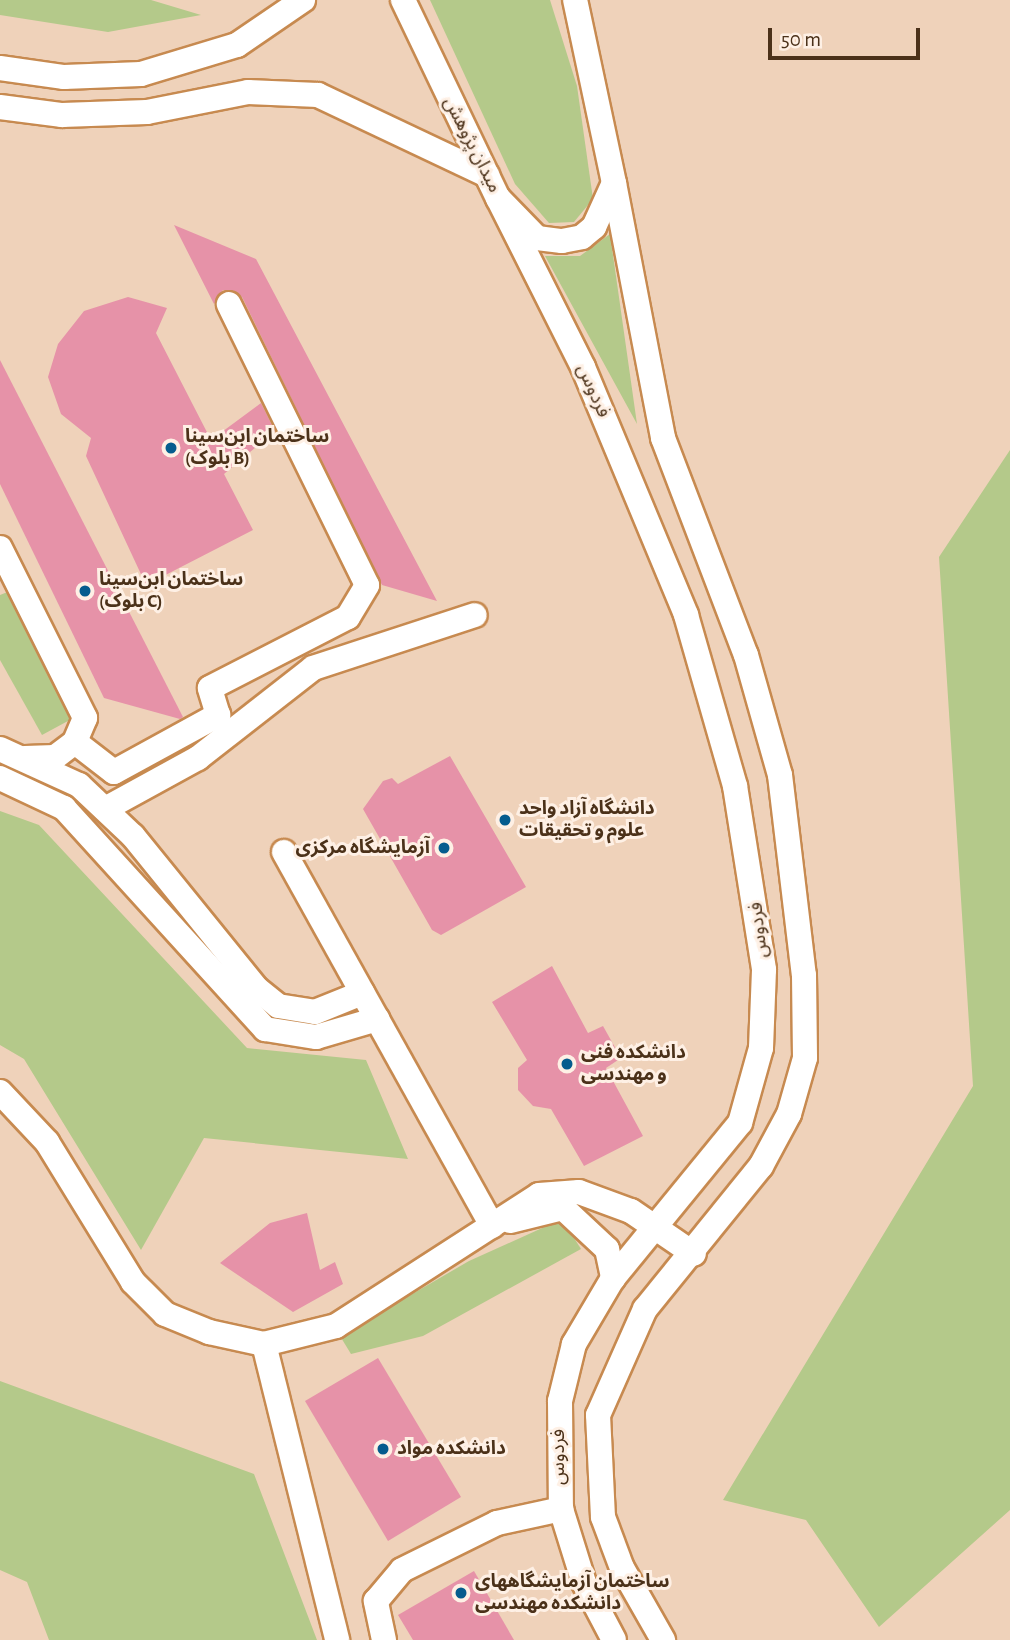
<!DOCTYPE html>
<meta charset="utf-8">
<style>
body{margin:0}
#map{position:relative;width:1010px;height:1640px;overflow:hidden;background:#fbe1ca;font-family:"Alegreya Sans","Noto Sans Arabic",sans-serif}
div>[style]{position:absolute}
.built>*{inset:0;background:#efd2ba}
.green>*{inset:0;background:#b4c98a}
.building>*{inset:0;background:#e692a8}
.roads{filter:drop-shadow(2px 0 #c78a50) drop-shadow(-2px 0 #c78a50) drop-shadow(0 2px #c78a50) drop-shadow(0 -2px #c78a50)}
.minor>*{height:24px;margin:-12px;padding:0 12px;transform-origin:12px;border-radius:12px;background:#fff}
.dots>*{width:19px;height:19px;translate:-50% -50%;box-sizing:border-box;border:4px solid #fef0e5;border-radius:50%}
span{translate:-50% -50%;white-space:nowrap;text-align:center;line-height:1.15;-webkit-text-stroke:6px #fef0e5;paint-order:stroke}
.street-label{font-size:19px;color:#4b3119}
.poi-label{font-size:19px;color:#4b3119;font-weight:700}
.left{translate:0 -50%;text-align:left}
.right{translate:-100% -50%;text-align:right}
.scale{position:absolute;left:768px;top:28px;width:152px;height:32px;box-sizing:border-box;border:4px solid #4b3119;border-top:0;padding-left:9px;font-size:21px;line-height:24px;white-space:nowrap;color:#4b3119;-webkit-text-stroke:5px #fef0e5;paint-order:stroke}
</style>
<div id="map">
<div class="built">
<div style="clip-path:polygon(0 0,1010px 0,1010px 1640px,0 1640px)"></div>
</div>
<div class="green">
<div style="clip-path:polygon(0 0,151px 0,201px 15px,108px 32px,0 15px)"></div>
<div style="clip-path:polygon(430px 0,550px 0,577px 86px,593px 199px,574px 222px,549px 223px,515px 184px)"></div>
<div style="clip-path:polygon(610px 234px,637px 424px,545px 256px,580px 256px)"></div>
<div style="clip-path:polygon(1010px 450px,1010px 1510px,879px 1627px,806px 1520px,723px 1500px,973px 1086px,939px 557px)"></div>
<div style="clip-path:polygon(10px 591px,79px 715px,42px 735px,0 660px,0 595px)"></div>
<div style="clip-path:polygon(0 811px,39px 825px,247px 1048px,366px 1060px,408px 1159px,204px 1138px,141px 1250px,24px 1059px,0 1045px)"></div>
<div style="clip-path:polygon(562px 1219px,581px 1249px,423px 1336px,351px 1354px,340px 1336px,469px 1261px)"></div>
<div style="clip-path:polygon(0 1381px,254px 1474px,317px 1640px,49px 1640px,27px 1582px,0 1570px)"></div>
</div>
<div class="building">
<div style="clip-path:polygon(174px 225px,256px 259px,437px 601px,382px 585px,242px 297px,223px 290px,214px 304px)"></div>
<div style="clip-path:polygon(128px 297px,167px 308px,156px 333px,211px 440px,261px 403px,275px 431px,224px 474px,253px 530px,146px 585px,86px 456px,91px 438px,61px 414px,48px 377px,58px 344px,84px 311px)"></div>
<div style="clip-path:polygon(0 360px,183px 717px,180px 719px,104px 698px,0 484px)"></div>
<div style="clip-path:polygon(450px 756px,526px 887px,441px 935px,432px 930px,363px 809px,383px 781px,392px 778px,398px 784px)"></div>
<div style="clip-path:polygon(552px 966px,588px 1033px,603px 1026px,621px 1058px,606px 1068px,643px 1136px,584px 1166px,551px 1109px,533px 1106px,518px 1090px,518px 1068px,527px 1060px,492px 1002px)"></div>
<div style="clip-path:polygon(307px 1213px,320px 1270px,335px 1262px,343px 1284px,293px 1312px,220px 1263px,270px 1223px)"></div>
<div style="clip-path:polygon(378px 1358px,461px 1497px,388px 1541px,305px 1401px)"></div>
<div style="clip-path:polygon(474px 1571px,514px 1640px,413px 1640px,398px 1615px)"></div>
</div>
<div class="roads">
<div class="minor">
<div style="left:403px;top:0;width:220px;rotate:64.4deg"></div>
<div style="left:498px;top:198px;width:56px;rotate:45.7deg"></div>
<div style="left:537px;top:238px;width:25px;rotate:7deg"></div>
<div style="left:562px;top:241px;width:20px;rotate:-11deg"></div>
<div style="left:582px;top:237px;width:16px;rotate:-40deg"></div>
<div style="left:594px;top:227px;width:48px;rotate:-65.6deg"></div>
<div style="left:614px;top:183px;width:187px;rotate:-102deg"></div>
<div style="left:0;top:68px;width:65px;rotate:8deg"></div>
<div style="left:64px;top:77px;width:77px;rotate:-2.2deg"></div>
<div style="left:141px;top:74px;width:100px;rotate:-16.8deg"></div>
<div style="left:237px;top:45px;width:80px;rotate:-34.3deg"></div>
<div style="left:0;top:107px;width:63px;rotate:7.4deg"></div>
<div style="left:62px;top:115px;width:85px;rotate:-2deg"></div>
<div style="left:147px;top:112px;width:103px;rotate:-11.2deg"></div>
<div style="left:248px;top:92px;width:70px;rotate:2.5deg"></div>
<div style="left:318px;top:95px;width:187px;rotate:25.3deg"></div>
<div style="left:614px;top:183px;width:260px;rotate:79.1deg"></div>
<div style="left:663px;top:438px;width:232px;rotate:69.1deg"></div>
<div style="left:746px;top:655px;width:125px;rotate:74.2deg"></div>
<div style="left:780px;top:775px;width:201px;rotate:83.2deg"></div>
<div style="left:804px;top:975px;width:83px;rotate:89.3deg"></div>
<div style="left:805px;top:1058px;width:58px;rotate:105.9deg"></div>
<div style="left:789px;top:1114px;width:59px;rotate:118.3deg"></div>
<div style="left:761px;top:1166px;width:184px;rotate:129deg"></div>
<div style="left:645px;top:1309px;width:116px;rotate:113.9deg"></div>
<div style="left:598px;top:1415px;width:102px;rotate:87.2deg"></div>
<div style="left:603px;top:1517px;width:54px;rotate:69.6deg"></div>
<div style="left:622px;top:1568px;width:83px;rotate:60.3deg"></div>
<div style="left:498px;top:198px;width:189px;rotate:63.3deg"></div>
<div style="left:583px;top:367px;width:269px;rotate:67.4deg"></div>
<div style="left:686px;top:615px;width:178px;rotate:74deg"></div>
<div style="left:735px;top:786px;width:186px;rotate:81deg"></div>
<div style="left:764px;top:970px;width:78px;rotate:92.2deg"></div>
<div style="left:761px;top:1048px;width:78px;rotate:105.6deg"></div>
<div style="left:740px;top:1123px;width:200px;rotate:129.3deg"></div>
<div style="left:613px;top:1278px;width:77px;rotate:120.6deg"></div>
<div style="left:574px;top:1344px;width:59px;rotate:103.8deg"></div>
<div style="left:560px;top:1401px;width:108px;rotate:89.5deg"></div>
<div style="left:561px;top:1509px;width:77px;rotate:72.7deg"></div>
<div style="left:584px;top:1583px;width:64px;rotate:62.2deg"></div>
<div style="left:0;top:548px;width:190px;rotate:63.4deg"></div>
<div style="left:85px;top:718px;width:26px;rotate:113deg"></div>
<div style="left:75px;top:742px;width:25px;rotate:143deg"></div>
<div style="left:55px;top:757px;width:30px;rotate:178deg"></div>
<div style="left:75px;top:742px;width:49px;rotate:37.6deg"></div>
<div style="left:114px;top:772px;width:119px;rotate:-28.7deg"></div>
<div style="left:218px;top:715px;width:28px;rotate:-107deg"></div>
<div style="left:210px;top:688px;width:155px;rotate:-27.2deg"></div>
<div style="left:348px;top:617px;width:37px;rotate:-59deg"></div>
<div style="left:367px;top:585px;width:313px;rotate:-116.2deg"></div>
<div style="left:0;top:749px;width:87px;rotate:24.5deg"></div>
<div style="left:79px;top:785px;width:74px;rotate:43.4deg"></div>
<div style="left:133px;top:836px;width:196px;rotate:51deg"></div>
<div style="left:256px;top:988px;width:28px;rotate:39deg"></div>
<div style="left:278px;top:1006px;width:37px;rotate:9deg"></div>
<div style="left:315px;top:1012px;width:51px;rotate:-22deg"></div>
<div style="left:0;top:778px;width:71px;rotate:25.1deg"></div>
<div style="left:64px;top:808px;width:299px;rotate:47.7deg"></div>
<div style="left:265px;top:1029px;width:52px;rotate:8.9deg"></div>
<div style="left:316px;top:1037px;width:64px;rotate:-16.4deg"></div>
<div style="left:105px;top:809px;width:106px;rotate:-28.7deg"></div>
<div style="left:198px;top:758px;width:146px;rotate:-38deg"></div>
<div style="left:313px;top:668px;width:170px;rotate:-18.1deg"></div>
<div style="left:284px;top:852px;width:428px;rotate:60.9deg"></div>
<div style="left:0;top:1092px;width:69px;rotate:46.8deg"></div>
<div style="left:47px;top:1142px;width:164px;rotate:58.4deg"></div>
<div style="left:133px;top:1282px;width:45px;rotate:45deg"></div>
<div style="left:165px;top:1314px;width:48px;rotate:22.2deg"></div>
<div style="left:209px;top:1332px;width:56px;rotate:12.3deg"></div>
<div style="left:264px;top:1344px;width:74px;rotate:-14deg"></div>
<div style="left:336px;top:1326px;width:242px;rotate:-32.8deg"></div>
<div style="left:539px;top:1195px;width:40px;rotate:-4.3deg"></div>
<div style="left:579px;top:1192px;width:55px;rotate:20.1deg"></div>
<div style="left:631px;top:1211px;width:76px;rotate:34.3deg"></div>
<div style="left:510px;top:1221px;width:55px;rotate:-13.8deg"></div>
<div style="left:563px;top:1208px;width:60px;rotate:43deg"></div>
<div style="left:607px;top:1249px;width:30px;rotate:78deg"></div>
<div style="left:264px;top:1344px;width:305px;rotate:76.1deg"></div>
<div style="left:384px;top:1640px;width:40px;rotate:-102deg"></div>
<div style="left:376px;top:1601px;width:40px;rotate:-50deg"></div>
<div style="left:402px;top:1570px;width:106px;rotate:-26.3deg"></div>
<div style="left:497px;top:1523px;width:66px;rotate:-12.3deg"></div>
</div>
</div>
<div class="dots">
<div style="left:171px;top:448px;background:#055c8e"></div>
<div style="left:85px;top:591px;background:#055c8e"></div>
<div style="left:505px;top:820px;background:#055c8e"></div>
<div style="left:444px;top:848px;background:#055c8e"></div>
<div style="left:567px;top:1064px;background:#055c8e"></div>
<div style="left:383px;top:1449px;background:#055c8e"></div>
<div style="left:461px;top:1593px;background:#055c8e"></div>
</div>
<div class="street-label">
<span style="left:472px;top:145px;rotate:63deg">میدان پژوهش</span>
<span style="left:593px;top:391px;rotate:66deg">فردوس</span>
<span style="left:759px;top:930px;rotate:-96deg">فردوس</span>
<span style="left:559px;top:1457px;rotate:-90deg">فردوس</span>
</div>
<div class="poi-label">
<span class="left" style="left:185px;top:448px">ساختمان ابن‌سینا<br>(بلوک B)</span>
<span class="left" style="left:99px;top:591px">ساختمان ابن‌سینا<br>(بلوک C)</span>
<span class="left" style="left:519px;top:820px">دانشگاه آزاد واحد<br>علوم و تحقیقات</span>
<span class="right" style="left:430px;top:848px">آزمایشگاه مرکزی</span>
<span class="left" style="left:581px;top:1064px">دانشکده فنی<br>و مهندسی</span>
<span class="left" style="left:397px;top:1449px">دانشکده مواد</span>
<span class="left" style="left:475px;top:1593px">ساختمان آزمایشگاههای<br>دانشکده مهندسی</span>
</div>
<div class="scale">50 m</div>
</div>
